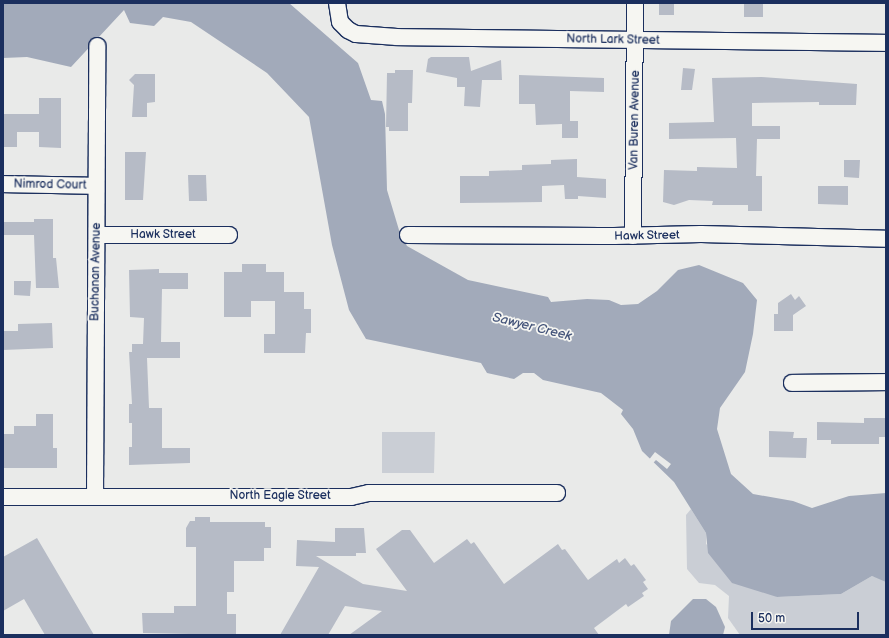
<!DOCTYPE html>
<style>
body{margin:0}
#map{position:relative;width:889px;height:638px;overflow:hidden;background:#e9eae9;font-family:"Balsamiq Sans",sans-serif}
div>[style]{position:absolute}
.green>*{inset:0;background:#caced5}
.water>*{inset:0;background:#a2aaba}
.pier>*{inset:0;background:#e9eae9}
.building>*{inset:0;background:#b6bbc6}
.roads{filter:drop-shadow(1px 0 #1b2f5e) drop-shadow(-1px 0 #1b2f5e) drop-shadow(0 1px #1b2f5e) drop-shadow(0 -1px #1b2f5e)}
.minor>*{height:16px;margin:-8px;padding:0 8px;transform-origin:8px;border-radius:8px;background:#f6f6f2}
span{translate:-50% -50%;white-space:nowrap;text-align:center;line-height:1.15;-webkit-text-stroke:3.5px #f6f6f2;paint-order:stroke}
.street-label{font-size:12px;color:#1b2f5e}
.water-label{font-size:13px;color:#44547a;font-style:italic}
.frame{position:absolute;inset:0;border:4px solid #1b2f5e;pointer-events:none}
.scale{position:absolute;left:751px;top:612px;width:108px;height:18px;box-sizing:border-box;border:2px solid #1b2f5e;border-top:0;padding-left:5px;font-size:12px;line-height:14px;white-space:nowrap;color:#1b2f5e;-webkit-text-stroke:3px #f6f6f2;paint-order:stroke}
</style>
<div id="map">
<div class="green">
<div style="clip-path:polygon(382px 432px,435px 432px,434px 473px,382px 473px)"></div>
<div style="clip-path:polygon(691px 509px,706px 533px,706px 544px,777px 597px,841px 594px,872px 576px,883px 579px,886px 582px,886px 635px,740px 635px,728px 618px,729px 596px,715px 585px,699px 583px,687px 569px,686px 515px)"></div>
</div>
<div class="water">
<div style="clip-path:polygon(3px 3px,289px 3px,358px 63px,371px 100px,382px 101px,385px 114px,387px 190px,399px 230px,407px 246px,468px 280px,548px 297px,551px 302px,587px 299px,609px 300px,621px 305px,638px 304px,657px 291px,678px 270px,699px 265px,743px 283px,757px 300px,753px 334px,745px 372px,720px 408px,717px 429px,731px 474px,753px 494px,793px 501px,812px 508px,849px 496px,886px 493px,886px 582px,872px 576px,841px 594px,777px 597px,732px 583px,708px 553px,706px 533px,674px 482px,642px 451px,633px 429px,621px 414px,623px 410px,601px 393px,543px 380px,534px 373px,523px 373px,514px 379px,487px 373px,481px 363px,366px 339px,349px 310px,332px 245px,309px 117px,267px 73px,191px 22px,163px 17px,154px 26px,130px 23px,124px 10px,71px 67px,27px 57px,3px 58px)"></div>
<div style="clip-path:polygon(693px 599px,706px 599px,716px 607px,725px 627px,723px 635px,669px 635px,671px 621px)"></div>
</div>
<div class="pier">
<div style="clip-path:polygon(655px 452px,671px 464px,667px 469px,656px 460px,651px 465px,648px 461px)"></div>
</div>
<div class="building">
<div style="clip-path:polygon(659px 3px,674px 3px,674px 15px,659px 15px)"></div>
<div style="clip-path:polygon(744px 3px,763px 3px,763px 17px,744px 17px)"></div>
<div style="clip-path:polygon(431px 57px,469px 57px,471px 71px,501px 60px,502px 80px,482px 80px,480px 107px,464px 106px,465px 87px,457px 87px,457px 78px,426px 72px,428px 59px)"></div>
<div style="clip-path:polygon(683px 68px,695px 69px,692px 90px,681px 90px)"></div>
<div style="clip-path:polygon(395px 70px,413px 70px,412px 103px,408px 103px,408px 131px,389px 131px,389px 127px,386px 127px,387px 73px,395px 73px)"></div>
<div style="clip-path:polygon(135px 74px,155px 74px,155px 102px,147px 103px,147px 117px,132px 117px,134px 85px,129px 80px)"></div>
<div style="clip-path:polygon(519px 75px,604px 78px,604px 92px,570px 91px,570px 121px,578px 121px,578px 138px,562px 138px,562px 124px,536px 125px,535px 104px,519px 104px)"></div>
<div style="clip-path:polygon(762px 77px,857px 84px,856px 105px,819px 105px,819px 102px,752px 103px,752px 126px,780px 126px,780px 139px,757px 139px,756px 176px,762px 176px,762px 211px,748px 211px,748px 205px,712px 205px,713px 201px,689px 200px,674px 205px,663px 202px,664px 170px,697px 171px,697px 167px,737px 168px,736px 138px,669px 139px,669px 123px,714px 122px,712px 78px)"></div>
<div style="clip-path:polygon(39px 98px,61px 98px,61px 148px,39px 147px,39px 132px,17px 132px,17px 147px,3px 147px,3px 114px,39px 114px)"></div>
<div style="clip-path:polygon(125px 152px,146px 152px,143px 200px,125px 200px)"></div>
<div style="clip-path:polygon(577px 159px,577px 177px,606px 179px,606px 198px,578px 196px,578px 199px,565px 199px,564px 185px,542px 186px,542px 202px,460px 203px,460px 176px,489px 176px,489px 171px,522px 170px,522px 165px,551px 164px,551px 160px)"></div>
<div style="clip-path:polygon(844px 160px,860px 160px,859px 178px,844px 177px)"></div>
<div style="clip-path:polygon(188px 175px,206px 175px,207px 201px,189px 201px)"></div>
<div style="clip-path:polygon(818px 186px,848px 186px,848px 205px,818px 204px)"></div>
<div style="clip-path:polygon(34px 219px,53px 219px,53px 258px,56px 258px,59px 288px,36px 288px,34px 235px,3px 235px,3px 222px,34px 222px)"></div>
<div style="clip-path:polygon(242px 264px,266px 264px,266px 272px,284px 272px,284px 292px,304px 292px,304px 309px,311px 309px,311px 333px,306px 333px,305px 353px,264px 353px,264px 334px,275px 334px,275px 301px,251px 301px,251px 317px,224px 317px,224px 272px,242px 272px)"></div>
<div style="clip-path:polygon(159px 269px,159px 273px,188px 273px,188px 289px,162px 289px,161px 342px,180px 342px,180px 358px,147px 358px,149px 408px,162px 408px,162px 448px,190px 448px,190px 463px,129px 465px,129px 447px,132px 447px,132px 423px,129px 423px,129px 404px,132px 404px,129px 352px,132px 352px,132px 344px,143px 344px,144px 318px,130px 317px,129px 270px)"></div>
<div style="clip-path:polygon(14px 281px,31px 281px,30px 296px,14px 295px)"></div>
<div style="clip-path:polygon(791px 294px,795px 300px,799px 296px,806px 306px,793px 315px,793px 331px,774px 331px,774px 314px,778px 314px,778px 303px)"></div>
<div style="clip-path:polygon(52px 323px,53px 348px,3px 350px,3px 331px,18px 331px,18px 324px)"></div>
<div style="clip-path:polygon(36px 414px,53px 414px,53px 448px,57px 448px,57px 468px,3px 468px,3px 434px,14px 434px,14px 426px,36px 426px)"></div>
<div style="clip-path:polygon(864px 418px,886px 418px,886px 437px,879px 437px,879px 444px,831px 444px,831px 440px,817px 440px,817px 422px,864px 423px)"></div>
<div style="clip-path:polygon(769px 431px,794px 432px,793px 438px,807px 438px,806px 458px,769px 457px)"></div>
<div style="clip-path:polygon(195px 517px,210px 517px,210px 522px,265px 522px,265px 527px,271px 527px,271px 548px,264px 548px,264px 561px,234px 561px,234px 592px,227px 592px,227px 614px,236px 614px,236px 635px,143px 633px,142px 613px,174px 613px,174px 606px,196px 606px,196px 547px,186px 547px,186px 528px,190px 521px,195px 521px)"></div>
<div style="clip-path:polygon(335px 528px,364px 528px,366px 553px,356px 553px,356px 556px,316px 556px,363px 584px,407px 591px,376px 549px,402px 530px,410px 530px,434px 563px,467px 539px,471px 544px,474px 542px,504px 584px,558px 544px,562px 550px,565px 549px,588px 580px,617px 559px,619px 563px,625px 558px,631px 566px,634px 564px,646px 580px,643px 582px,648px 589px,642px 593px,644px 596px,628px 607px,626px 604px,594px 628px,599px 635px,349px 635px,382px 611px,345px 606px,328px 635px,280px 635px,319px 567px,296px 566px,297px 540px,335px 542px)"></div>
<div style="clip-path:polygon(37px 538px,67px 589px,94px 635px,45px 635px,24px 599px,3px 611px,3px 557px)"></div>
</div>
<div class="roads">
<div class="minor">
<div style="left:337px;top:3px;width:19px;rotate:81deg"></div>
<div style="left:340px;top:22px;width:11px;rotate:45deg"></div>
<div style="left:348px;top:30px;width:9px;rotate:27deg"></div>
<div style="left:356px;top:34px;width:41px;rotate:4.2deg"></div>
<div style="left:397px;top:37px;width:489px;rotate:0.7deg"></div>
<div style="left:3px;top:184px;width:93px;rotate:1.2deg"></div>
<div style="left:97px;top:235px;width:132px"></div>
<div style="left:408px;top:235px;width:206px;rotate:0.3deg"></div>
<div style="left:614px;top:236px;width:87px;rotate:-1.3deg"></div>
<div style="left:701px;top:234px;width:185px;rotate:1.5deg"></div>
<div style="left:633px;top:236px;width:233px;rotate:-89.5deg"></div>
<div style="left:792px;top:383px;width:94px;rotate:-0.6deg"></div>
<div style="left:3px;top:497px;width:348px"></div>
<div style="left:351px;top:497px;width:18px;rotate:-13deg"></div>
<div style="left:369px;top:493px;width:188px"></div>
<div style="left:95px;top:497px;width:451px;rotate:-89.7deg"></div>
</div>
</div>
<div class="street-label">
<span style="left:613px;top:40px;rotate:1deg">North Lark Street</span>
<span style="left:635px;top:120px;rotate:-89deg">Van Buren Avenue</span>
<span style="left:50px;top:185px;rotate:1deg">Nimrod Court</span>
<span style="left:163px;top:235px">Hawk Street</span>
<span style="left:647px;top:236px;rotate:-1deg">Hawk Street</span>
<span style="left:96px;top:272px;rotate:-89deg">Buchanan Avenue</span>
<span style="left:280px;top:496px">North Eagle Street</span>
</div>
<div class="water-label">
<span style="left:532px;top:327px;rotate:14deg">Sawyer Creek</span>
</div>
<div class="frame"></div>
<div class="scale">50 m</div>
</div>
